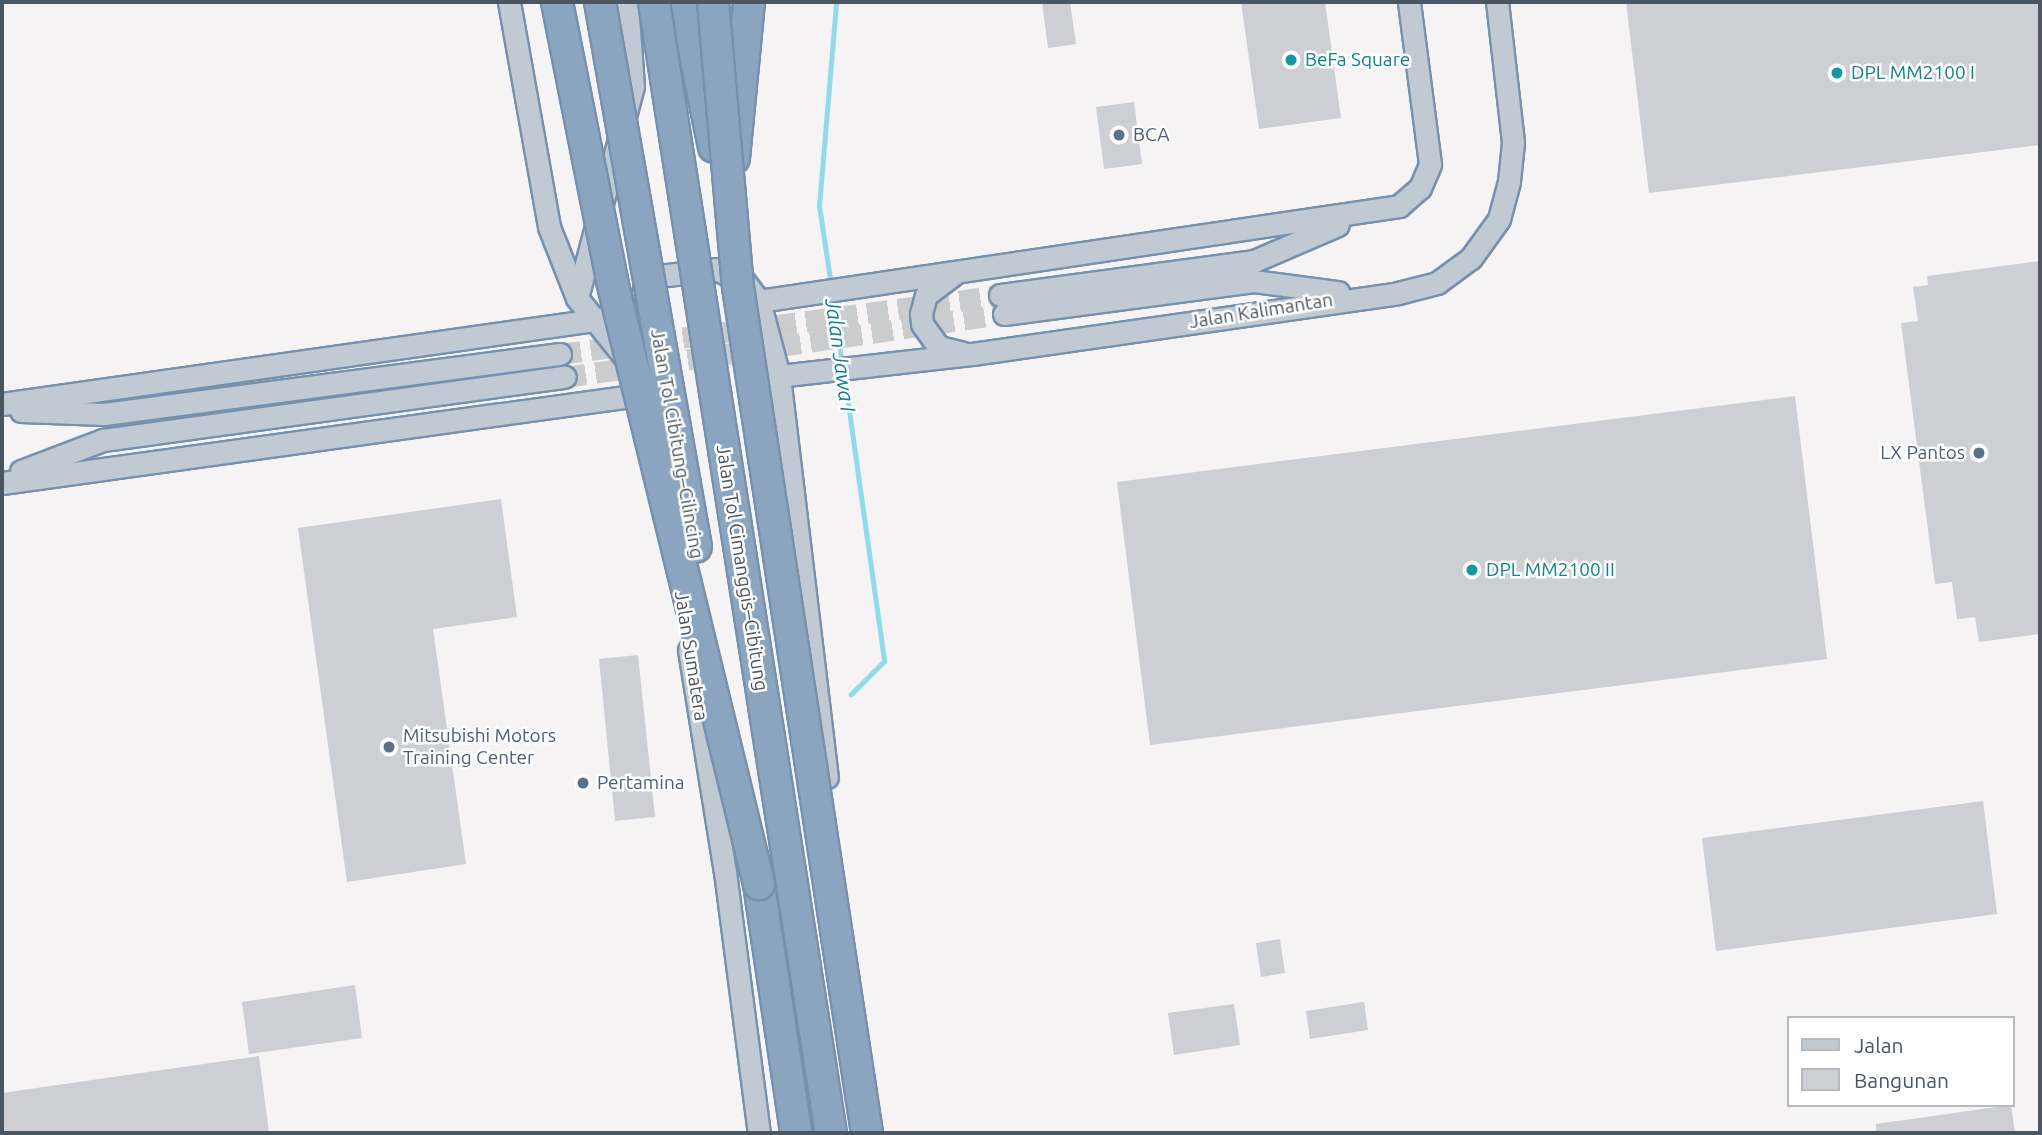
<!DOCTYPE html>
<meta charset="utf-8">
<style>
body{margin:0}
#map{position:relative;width:2042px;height:1135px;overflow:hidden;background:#f5f3f3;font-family:Ubuntu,sans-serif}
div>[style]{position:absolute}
.stream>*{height:5px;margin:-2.5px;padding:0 2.5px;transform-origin:2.5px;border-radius:2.5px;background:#90daee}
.building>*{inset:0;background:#cdcfd5}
.tertiary-tunnel>*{height:21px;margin-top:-10.5px;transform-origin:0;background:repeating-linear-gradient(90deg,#caccce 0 21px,transparent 0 31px)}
.roads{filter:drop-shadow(2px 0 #7690ad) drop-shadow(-2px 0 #7690ad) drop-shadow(0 2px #7690ad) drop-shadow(0 -2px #7690ad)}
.tertiary>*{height:21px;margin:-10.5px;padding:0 10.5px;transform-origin:10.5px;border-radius:10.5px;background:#c1cad2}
.motorway>*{height:30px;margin:-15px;padding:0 15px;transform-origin:15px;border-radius:15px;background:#8ba5c1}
.bridges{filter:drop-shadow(2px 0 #7690ad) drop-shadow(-2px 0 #7690ad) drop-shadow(0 2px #7690ad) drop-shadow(0 -2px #7690ad)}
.motorway-bridge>*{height:30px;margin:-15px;padding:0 15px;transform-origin:15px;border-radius:15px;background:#8ba5c1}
.dots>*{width:19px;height:19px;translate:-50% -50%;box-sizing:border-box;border:4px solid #fff;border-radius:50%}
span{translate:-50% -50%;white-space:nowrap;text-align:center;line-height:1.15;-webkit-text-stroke:5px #fff;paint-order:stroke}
.culture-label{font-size:19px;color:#0d838f}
.left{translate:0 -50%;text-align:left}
.service-label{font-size:19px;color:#4e5e75}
.right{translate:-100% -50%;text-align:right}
.street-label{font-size:19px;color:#4a5661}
.water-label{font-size:21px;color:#0c7c9b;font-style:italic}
.frame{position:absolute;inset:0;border:4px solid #4a5661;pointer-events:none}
.legend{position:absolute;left:1787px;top:1016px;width:228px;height:91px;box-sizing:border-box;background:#fff;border:2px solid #b7bbc0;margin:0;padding:9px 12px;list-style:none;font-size:21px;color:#4a5661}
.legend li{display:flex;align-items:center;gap:14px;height:35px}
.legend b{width:35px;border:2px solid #b7bbc0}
</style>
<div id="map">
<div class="stream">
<div style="left:831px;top:285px;width:80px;rotate:-98.6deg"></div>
<div style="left:819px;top:206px;width:205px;rotate:-85.2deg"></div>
<div style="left:832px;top:295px;width:71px;rotate:81.9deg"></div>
<div style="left:844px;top:375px;width:289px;rotate:82deg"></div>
<div style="left:884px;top:661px;width:47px;rotate:135deg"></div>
<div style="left:798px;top:1015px;width:119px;rotate:82.3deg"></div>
</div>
<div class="building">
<div style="clip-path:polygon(1042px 2px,1070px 2px,1076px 44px,1048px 48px)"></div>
<div style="clip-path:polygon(1241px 2px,1325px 2px,1341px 118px,1259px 129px)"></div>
<div style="clip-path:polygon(1626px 2px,2040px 2px,2040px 145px,1649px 193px)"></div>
<div style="clip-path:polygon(1134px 102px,1142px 164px,1104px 169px,1096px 107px)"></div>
<div style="clip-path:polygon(2040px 261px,2040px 634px,1979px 642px,1975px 617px,1957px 619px,1952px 582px,1935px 584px,1901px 323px,1918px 321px,1913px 287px,1928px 285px,1927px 276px)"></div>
<div style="clip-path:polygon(1795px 396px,1827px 659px,1150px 745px,1117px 482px)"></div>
<div style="clip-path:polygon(501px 499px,517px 617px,433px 629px,466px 864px,347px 882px,298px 528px)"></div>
<div style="clip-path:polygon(638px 655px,655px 817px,615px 821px,599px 659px)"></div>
<div style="clip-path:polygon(1983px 801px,1997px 914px,1716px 951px,1702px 838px)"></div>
<div style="clip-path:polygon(1280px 939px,1285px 973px,1261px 977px,1256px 943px)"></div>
<div style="clip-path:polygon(355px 985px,362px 1038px,249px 1054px,242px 1002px)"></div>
<div style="clip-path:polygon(1364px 1002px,1368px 1030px,1310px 1039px,1306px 1011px)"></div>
<div style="clip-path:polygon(1234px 1004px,1240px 1045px,1174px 1055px,1168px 1013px)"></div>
<div style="clip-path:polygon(259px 1056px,269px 1133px,2px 1133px,2px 1093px)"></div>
<div style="clip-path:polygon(2011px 1105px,2015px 1133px,1876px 1133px,1876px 1124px)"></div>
</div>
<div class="tertiary-tunnel">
<div style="left:560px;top:354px;width:444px;rotate:-7.6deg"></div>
<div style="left:565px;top:377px;width:443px;rotate:-8.2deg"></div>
</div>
<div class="roads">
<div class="tertiary">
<div style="left:509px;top:2px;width:229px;rotate:79.9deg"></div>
<div style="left:549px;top:227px;width:76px;rotate:68.5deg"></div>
<div style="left:577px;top:298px;width:86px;rotate:51.1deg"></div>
<div style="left:738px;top:273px;width:35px;rotate:53deg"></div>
<div style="left:759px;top:301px;width:78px;rotate:75.1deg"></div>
<div style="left:779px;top:376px;width:404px;rotate:83.2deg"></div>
<div style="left:954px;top:274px;width:35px;rotate:143deg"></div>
<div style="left:926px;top:295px;width:20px;rotate:105deg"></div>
<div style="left:921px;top:314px;width:10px;rotate:84deg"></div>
<div style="left:922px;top:324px;width:29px;rotate:54deg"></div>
<div style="left:939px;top:347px;width:25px;rotate:14deg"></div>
<div style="left:643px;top:292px;width:23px;rotate:-45deg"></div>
<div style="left:659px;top:276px;width:57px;rotate:-7deg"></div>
<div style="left:716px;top:269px;width:25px;rotate:26deg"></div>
<div style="left:1000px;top:295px;width:256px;rotate:-7.6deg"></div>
<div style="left:1254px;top:261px;width:91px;rotate:-23.2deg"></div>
<div style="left:577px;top:298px;width:219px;rotate:-75.2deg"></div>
<div style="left:633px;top:86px;width:84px;rotate:-94.1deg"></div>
<div style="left:759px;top:301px;width:647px;rotate:-8.44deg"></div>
<div style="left:1399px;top:206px;width:28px;rotate:-41deg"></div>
<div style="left:1420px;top:188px;width:26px;rotate:-67deg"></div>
<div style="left:1430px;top:164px;width:163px;rotate:-97.4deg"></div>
<div style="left:1004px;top:314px;width:252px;rotate:-7.5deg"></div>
<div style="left:1254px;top:281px;width:85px;rotate:7.5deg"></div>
<div style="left:779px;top:376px;width:194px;rotate:-6.5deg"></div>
<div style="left:972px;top:354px;width:430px;rotate:-8.1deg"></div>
<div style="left:1398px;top:293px;width:40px;rotate:-14.4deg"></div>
<div style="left:1437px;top:283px;width:42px;rotate:-36.3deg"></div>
<div style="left:1471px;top:258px;width:48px;rotate:-54.3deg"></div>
<div style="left:1499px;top:219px;width:39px;rotate:-75deg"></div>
<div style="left:1509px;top:181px;width:39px;rotate:-84deg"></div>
<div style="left:1513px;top:142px;width:141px;rotate:-96.5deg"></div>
<div style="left:2px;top:404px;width:648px;rotate:-8.07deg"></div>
<div style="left:21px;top:411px;width:83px;rotate:2.1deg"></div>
<div style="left:104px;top:414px;width:460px;rotate:-7.5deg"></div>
<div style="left:21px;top:471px;width:88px;rotate:-20.7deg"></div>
<div style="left:103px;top:440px;width:466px;rotate:-7.8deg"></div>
<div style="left:2px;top:483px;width:657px;rotate:-7.87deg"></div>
<div style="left:689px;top:650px;width:225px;rotate:80.8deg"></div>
<div style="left:725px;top:872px;width:263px;rotate:82.6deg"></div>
</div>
<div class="motorway">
<div style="left:684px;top:2px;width:148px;rotate:78.3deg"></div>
<div style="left:734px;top:158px;width:157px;rotate:-84.5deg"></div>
<div style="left:759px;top:884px;width:252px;rotate:81.5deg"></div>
</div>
</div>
<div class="bridges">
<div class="motorway-bridge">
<div style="left:557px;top:2px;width:284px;rotate:78.8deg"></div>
<div style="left:612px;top:281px;width:621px;rotate:76.3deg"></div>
<div style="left:600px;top:2px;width:553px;rotate:80.01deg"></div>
<div style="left:654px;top:2px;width:1145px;rotate:81.11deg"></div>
<div style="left:713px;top:2px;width:286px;rotate:85deg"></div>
<div style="left:738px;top:287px;width:856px;rotate:81.33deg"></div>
</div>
</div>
<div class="dots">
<div style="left:1291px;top:60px;background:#0f9aa8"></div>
<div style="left:1837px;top:73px;background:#0f9aa8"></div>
<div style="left:1119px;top:135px;background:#5c6f8a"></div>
<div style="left:1979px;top:453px;background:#5c6f8a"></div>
<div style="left:1472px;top:570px;background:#0f9aa8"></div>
<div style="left:389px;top:747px;background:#5c6f8a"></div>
<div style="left:583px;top:783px;background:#5c6f8a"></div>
</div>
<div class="culture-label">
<span class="left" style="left:1305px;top:60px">BeFa Square</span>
<span class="left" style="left:1851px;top:73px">DPL MM2100 I</span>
<span class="left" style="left:1486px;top:570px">DPL MM2100 II</span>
</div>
<div class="service-label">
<span class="left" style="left:1133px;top:135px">BCA</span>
<span class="right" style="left:1965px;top:453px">LX Pantos</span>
<span class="left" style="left:403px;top:747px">Mitsubishi Motors<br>Training Center</span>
<span class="left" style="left:597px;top:783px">Pertamina</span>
</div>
<div class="street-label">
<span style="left:1261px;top:311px;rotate:-9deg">Jalan Kalimantan</span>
<span style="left:677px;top:444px;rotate:80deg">Jalan Tol Cibitung–Cilincing</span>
<span style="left:742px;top:568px;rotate:81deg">Jalan Tol Cimanggis–Cibitung</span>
<span style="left:691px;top:656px;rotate:81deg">Jalan Sumatera</span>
</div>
<div class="water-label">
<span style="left:841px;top:355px;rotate:82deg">Jalan Jawa I</span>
</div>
<div class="frame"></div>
<ul class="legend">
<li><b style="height:9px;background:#c1cad2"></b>Jalan</li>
<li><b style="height:19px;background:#cdcfd5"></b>Bangunan</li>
</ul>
</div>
